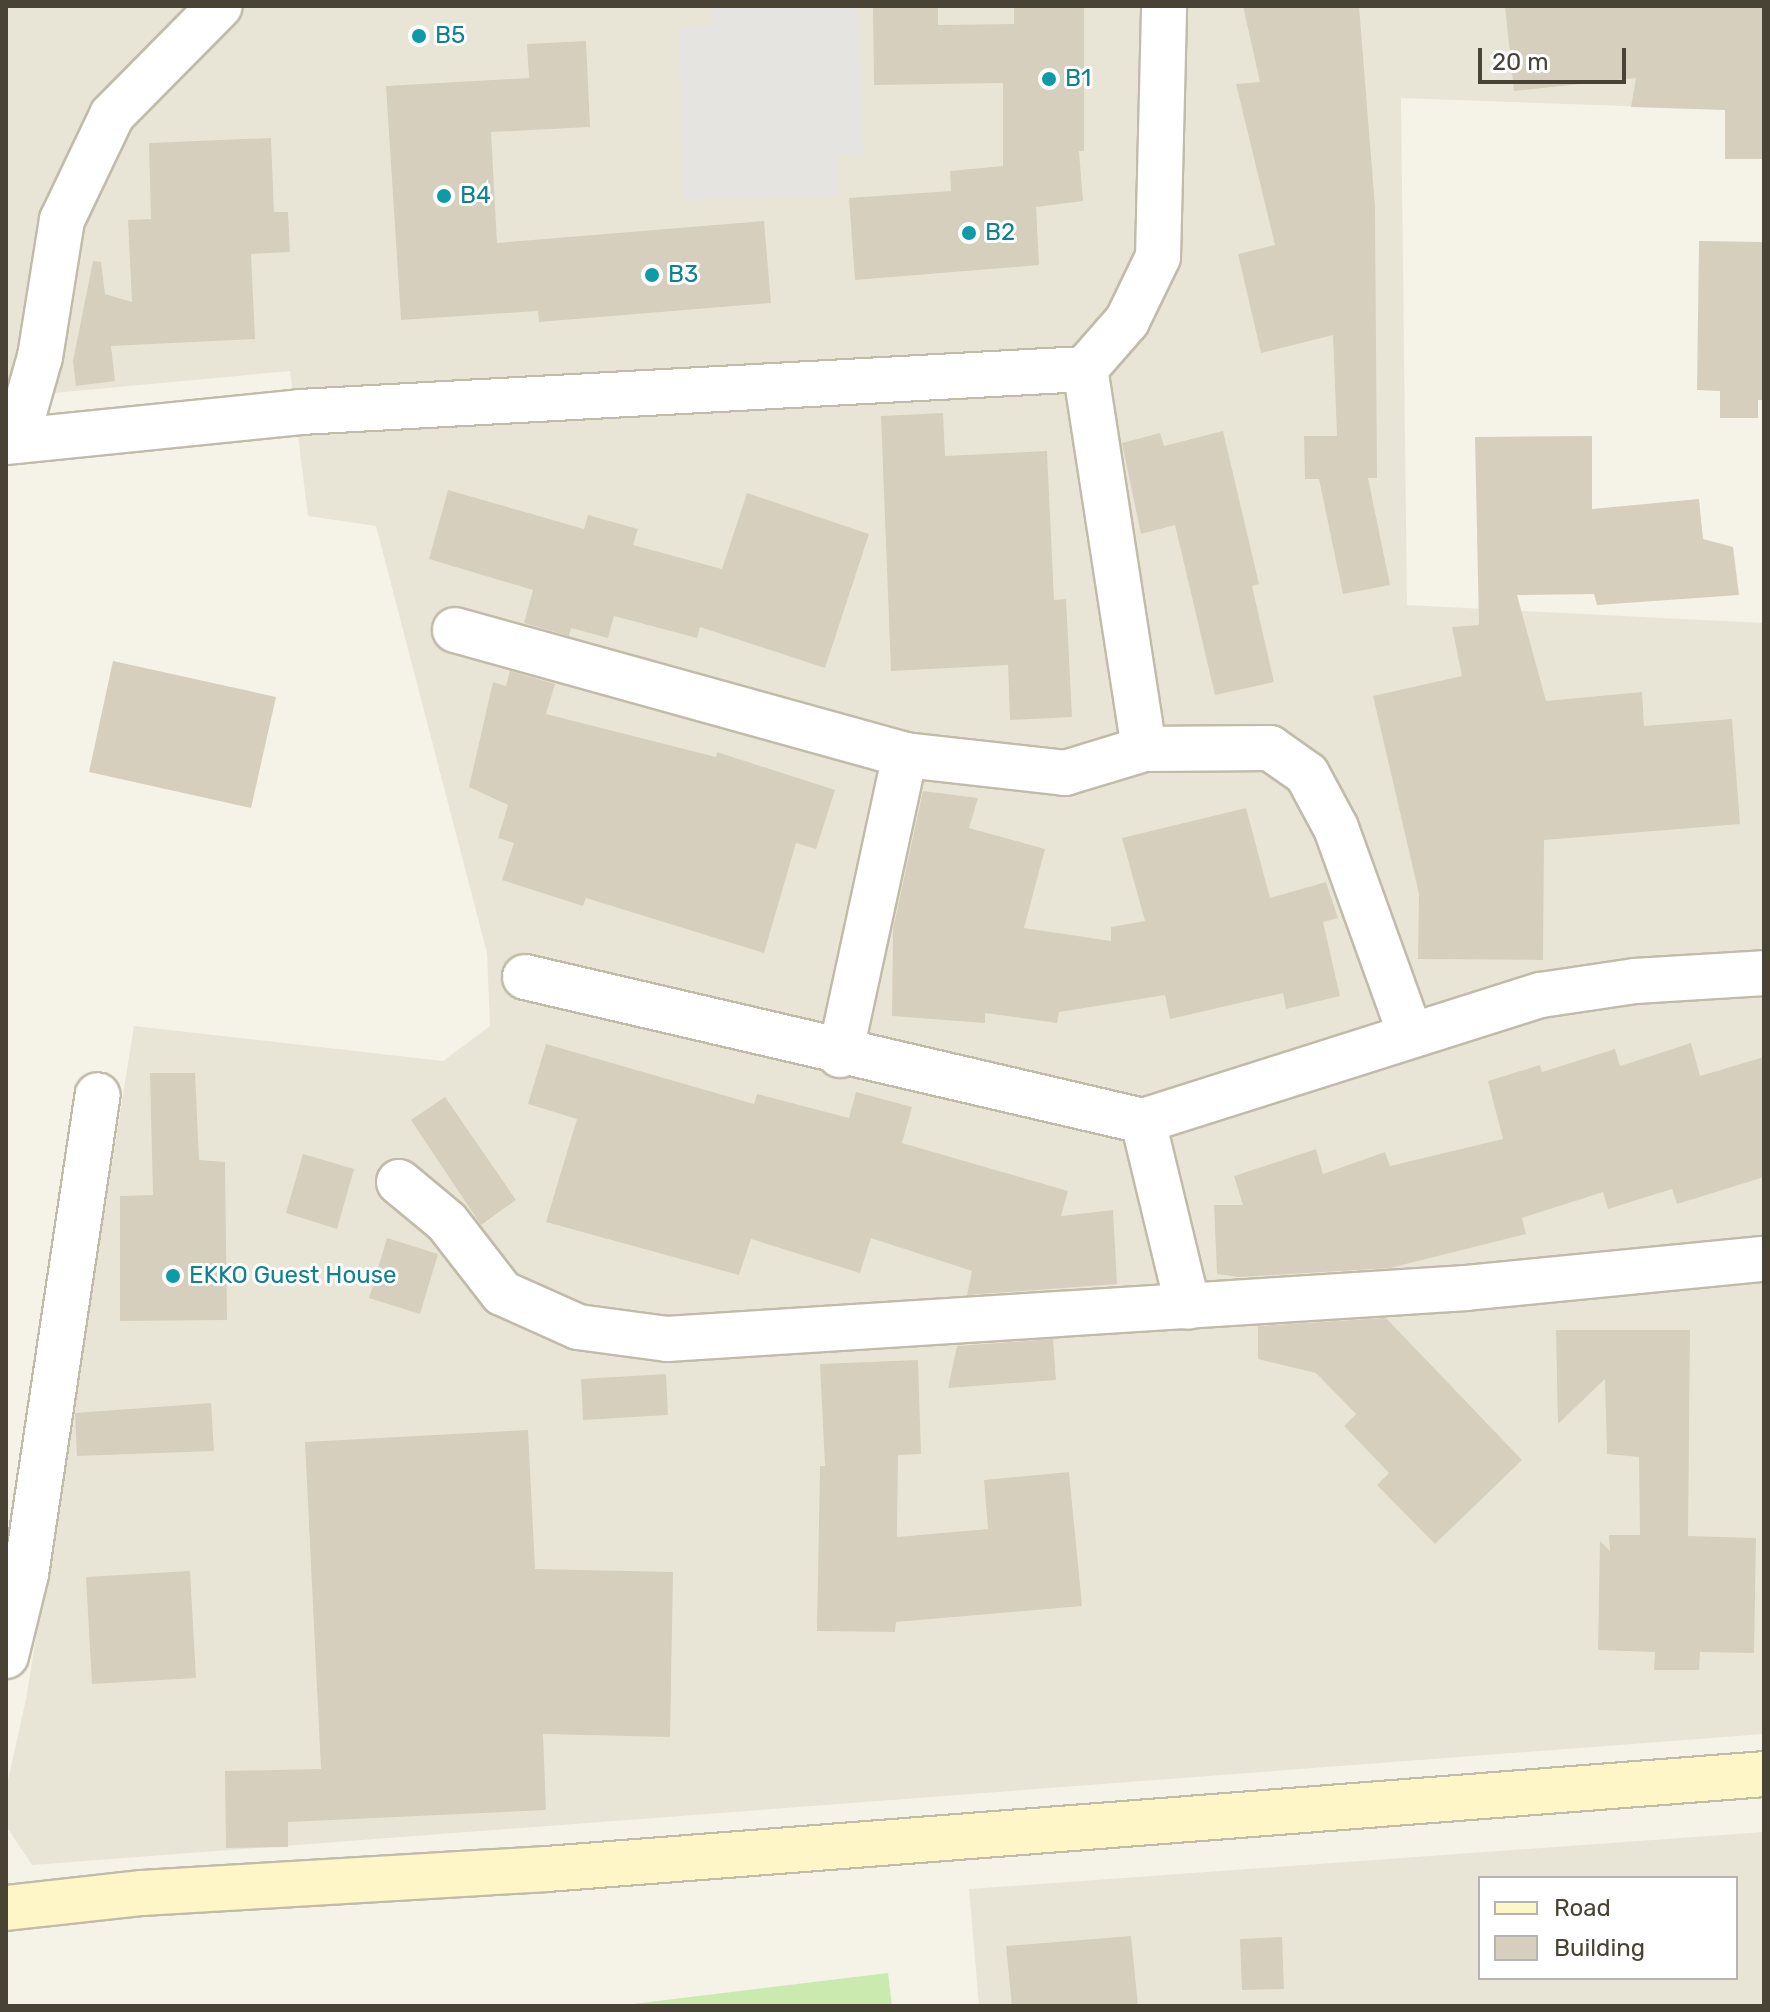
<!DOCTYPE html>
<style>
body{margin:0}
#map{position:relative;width:1770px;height:2012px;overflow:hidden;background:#f5f2e8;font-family:Rubik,sans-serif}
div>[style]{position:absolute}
.residential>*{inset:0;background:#e9e5d6}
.green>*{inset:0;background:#cbeab0}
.parking>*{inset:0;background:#e6e4e0}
.building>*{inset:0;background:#d7cfbd}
.roads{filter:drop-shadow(2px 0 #c1bbaa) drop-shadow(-2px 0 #c1bbaa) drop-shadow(0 2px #c1bbaa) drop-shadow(0 -2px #c1bbaa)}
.minor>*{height:44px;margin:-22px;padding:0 22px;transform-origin:22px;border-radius:22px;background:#fff}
.secondary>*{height:44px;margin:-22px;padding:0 22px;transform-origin:22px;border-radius:22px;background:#fff6c8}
.dots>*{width:22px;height:22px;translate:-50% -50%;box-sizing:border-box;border:4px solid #fff;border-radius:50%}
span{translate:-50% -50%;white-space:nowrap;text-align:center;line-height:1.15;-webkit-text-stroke:6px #fff;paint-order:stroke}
.culture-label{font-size:24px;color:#0d838f}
.left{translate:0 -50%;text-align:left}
.frame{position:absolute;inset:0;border:8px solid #494336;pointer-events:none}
.legend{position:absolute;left:1478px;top:1876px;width:260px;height:104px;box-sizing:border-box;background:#fff;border:2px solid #b6b4af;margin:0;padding:10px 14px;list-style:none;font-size:24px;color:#494336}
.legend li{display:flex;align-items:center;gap:16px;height:40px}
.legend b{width:40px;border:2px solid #b6b4af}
.scale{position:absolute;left:1478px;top:48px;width:148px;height:36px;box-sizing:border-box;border:4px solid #494336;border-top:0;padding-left:10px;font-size:24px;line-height:28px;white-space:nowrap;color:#494336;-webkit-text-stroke:6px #fff;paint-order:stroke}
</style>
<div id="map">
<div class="residential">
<div style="clip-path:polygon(6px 6px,1764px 6px,1764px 111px,1401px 98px,1407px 605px,1764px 623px,1764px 1734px,32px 1865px,6px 1826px,6px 1789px,26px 1699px,134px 1026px,443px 1061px,490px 1026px,487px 953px,376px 526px,308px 516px,290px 371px,11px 397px,6px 446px)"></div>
<div style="clip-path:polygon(evenodd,1764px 1832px,1764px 2006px,979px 2006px,969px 1889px,1764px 1832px,1480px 1878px,1736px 1878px,1736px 1978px,1480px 1978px,1480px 1878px)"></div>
</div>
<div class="green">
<div style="clip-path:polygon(888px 1973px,892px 2006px,617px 2006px)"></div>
</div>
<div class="parking">
<div style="clip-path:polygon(711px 6px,858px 6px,863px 155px,838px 156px,838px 195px,684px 199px,679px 27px,711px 26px)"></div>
</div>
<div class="building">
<div style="clip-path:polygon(873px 6px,938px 6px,938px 25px,1014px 24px,1014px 6px,1084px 6px,1084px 151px,1079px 151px,1083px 201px,1036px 207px,1039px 265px,855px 280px,849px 198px,951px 191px,950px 171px,1003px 166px,1003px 83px,874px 85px)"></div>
<div style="clip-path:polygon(1243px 6px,1359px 6px,1375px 207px,1377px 478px,1368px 478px,1390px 585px,1343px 594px,1319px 479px,1305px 479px,1304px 436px,1337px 436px,1333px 335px,1261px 353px,1238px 254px,1275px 245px,1236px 84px,1260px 82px)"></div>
<div style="clip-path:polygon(1505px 6px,1764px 6px,1764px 159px,1725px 159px,1725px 110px,1631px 107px,1636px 78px,1514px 91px)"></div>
<div style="clip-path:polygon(586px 41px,590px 127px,491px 132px,497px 243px,764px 221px,771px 303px,539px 322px,538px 311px,401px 320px,386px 86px,529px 78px,527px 44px)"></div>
<div style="clip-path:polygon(271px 138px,274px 212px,288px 212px,290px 252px,251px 254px,255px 339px,111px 346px,115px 381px,76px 386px,73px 361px,93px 261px,101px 262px,105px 294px,132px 302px,128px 220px,151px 219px,149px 143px)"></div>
<div style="clip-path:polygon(1699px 241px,1764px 242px,1764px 400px,1758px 400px,1758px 418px,1720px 418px,1720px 391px,1697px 390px)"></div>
<div style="clip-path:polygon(943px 413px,945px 456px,1047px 451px,1054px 600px,1066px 599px,1072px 717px,1010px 720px,1008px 665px,891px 671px,881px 416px)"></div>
<div style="clip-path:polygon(1223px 431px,1259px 584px,1252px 586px,1274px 682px,1215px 695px,1175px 525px,1141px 534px,1122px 443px,1160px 433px,1164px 446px)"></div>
<div style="clip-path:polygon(1592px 436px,1592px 509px,1699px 499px,1703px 539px,1733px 547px,1739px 595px,1597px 605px,1594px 594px,1517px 595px,1546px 701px,1642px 692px,1644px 726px,1732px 719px,1740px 824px,1544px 840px,1543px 960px,1418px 959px,1419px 894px,1373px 696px,1462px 676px,1452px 627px,1479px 625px,1475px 437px)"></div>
<div style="clip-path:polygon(448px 490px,584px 529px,588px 515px,638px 529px,633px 545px,722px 569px,747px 493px,869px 534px,825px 668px,700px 627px,697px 638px,614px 616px,608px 638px,571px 628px,569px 636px,524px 623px,533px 590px,429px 559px)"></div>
<div style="clip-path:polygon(113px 661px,276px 697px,251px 808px,89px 772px)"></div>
<div style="clip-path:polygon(510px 671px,555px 684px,546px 714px,716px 757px,717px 752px,835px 790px,816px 849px,796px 843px,764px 953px,586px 898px,583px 906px,502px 880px,514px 843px,498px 838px,508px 805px,469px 787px,493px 682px,506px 686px)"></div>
<div style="clip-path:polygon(923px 791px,978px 798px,969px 828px,1045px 849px,1024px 928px,1111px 941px,1111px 927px,1145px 921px,1122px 838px,1246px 808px,1270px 898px,1326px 882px,1338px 918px,1323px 922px,1340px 996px,1286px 1009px,1283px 993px,1170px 1019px,1165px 995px,1059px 1012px,1057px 1023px,985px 1013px,985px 1023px,892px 1016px,893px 929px)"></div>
<div style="clip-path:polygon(1691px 1043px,1700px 1076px,1764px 1057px,1764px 1177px,1677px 1204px,1672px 1189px,1608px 1209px,1603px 1192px,1522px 1218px,1526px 1234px,1390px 1268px,1239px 1277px,1217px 1274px,1214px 1205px,1243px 1205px,1234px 1176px,1316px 1149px,1323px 1174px,1385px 1152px,1390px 1166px,1503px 1139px,1488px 1081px,1540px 1065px,1542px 1072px,1615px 1049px,1620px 1066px)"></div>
<div style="clip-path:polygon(546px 1044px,754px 1104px,757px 1094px,849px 1118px,856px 1092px,912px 1107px,902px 1143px,1068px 1191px,1061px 1216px,1113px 1210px,1117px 1284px,967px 1295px,972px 1271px,871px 1238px,860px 1273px,751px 1239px,739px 1275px,546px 1222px,577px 1119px,528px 1104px)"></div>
<div style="clip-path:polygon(150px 1073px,195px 1073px,199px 1160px,225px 1162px,227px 1320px,120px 1321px,120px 1196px,153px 1195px)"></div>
<div style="clip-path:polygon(445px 1097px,516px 1200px,481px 1225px,411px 1120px)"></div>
<div style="clip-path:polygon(303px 1154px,354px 1169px,337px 1229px,286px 1213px)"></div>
<div style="clip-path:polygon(387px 1238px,438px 1254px,420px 1314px,369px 1298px)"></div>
<div style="clip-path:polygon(1386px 1318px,1522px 1460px,1435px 1544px,1377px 1485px,1389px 1473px,1344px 1426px,1356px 1414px,1316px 1373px,1258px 1359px,1258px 1326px)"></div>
<div style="clip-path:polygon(1556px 1330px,1690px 1330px,1688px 1536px,1756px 1538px,1754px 1653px,1700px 1652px,1699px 1670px,1654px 1670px,1655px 1652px,1598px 1650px,1600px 1541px,1610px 1551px,1609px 1535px,1640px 1535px,1639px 1457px,1607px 1454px,1605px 1379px,1558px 1424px)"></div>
<div style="clip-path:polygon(1053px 1339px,1056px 1380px,948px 1388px,957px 1346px)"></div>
<div style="clip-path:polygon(918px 1360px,921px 1454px,898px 1455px,897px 1537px,988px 1529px,984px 1480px,1069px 1472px,1082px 1606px,896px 1622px,895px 1632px,817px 1631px,820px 1466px,825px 1466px,820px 1364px)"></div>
<div style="clip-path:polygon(666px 1374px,668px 1415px,583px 1420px,581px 1379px)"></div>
<div style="clip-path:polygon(211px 1403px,214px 1451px,77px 1456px,75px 1413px)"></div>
<div style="clip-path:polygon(528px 1430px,535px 1569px,673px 1572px,670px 1737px,543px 1734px,546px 1810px,288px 1822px,288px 1847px,226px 1848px,225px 1771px,321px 1769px,305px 1442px)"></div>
<div style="clip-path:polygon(190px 1571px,196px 1678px,92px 1684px,86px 1577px)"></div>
<div style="clip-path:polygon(1131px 1936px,1138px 2006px,1012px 2006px,1006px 1946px)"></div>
<div style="clip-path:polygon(1282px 1937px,1284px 1989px,1242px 1990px,1240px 1939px)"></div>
</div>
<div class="roads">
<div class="minor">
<div style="left:16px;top:441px;width:87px;rotate:-74.1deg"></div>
<div style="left:40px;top:357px;width:139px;rotate:-80.9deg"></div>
<div style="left:62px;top:220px;width:116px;rotate:-64.5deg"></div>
<div style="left:112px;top:115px;width:153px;rotate:-45.3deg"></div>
<div style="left:6px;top:442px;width:296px;rotate:-5.8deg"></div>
<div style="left:300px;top:412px;width:786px;rotate:-3.14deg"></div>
<div style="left:1085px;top:369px;width:64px;rotate:-48.8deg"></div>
<div style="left:1127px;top:321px;width:71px;rotate:-64.2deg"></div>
<div style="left:1158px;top:257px;width:251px;rotate:-88.6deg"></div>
<div style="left:455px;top:630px;width:467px;rotate:15.5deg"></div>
<div style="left:905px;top:755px;width:161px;rotate:6.4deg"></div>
<div style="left:1065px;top:773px;width:83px;rotate:-16.9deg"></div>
<div style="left:1144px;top:749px;width:385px;rotate:-98.8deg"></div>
<div style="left:1144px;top:749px;width:126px;rotate:-0.5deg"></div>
<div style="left:1270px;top:748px;width:45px;rotate:35.1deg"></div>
<div style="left:1307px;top:774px;width:61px;rotate:61.8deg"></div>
<div style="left:1336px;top:828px;width:218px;rotate:70.2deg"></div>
<div style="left:525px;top:977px;width:635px;rotate:13.12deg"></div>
<div style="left:1143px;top:1121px;width:191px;rotate:76.4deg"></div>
<div style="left:840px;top:1055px;width:307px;rotate:-77.8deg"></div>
<div style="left:1143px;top:1121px;width:417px;rotate:-17.6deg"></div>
<div style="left:1541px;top:995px;width:95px;rotate:-8.5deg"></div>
<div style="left:1635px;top:981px;width:129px;rotate:-3.5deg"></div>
<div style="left:399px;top:1182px;width:62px;rotate:39.8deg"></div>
<div style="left:447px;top:1222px;width:90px;rotate:52.2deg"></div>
<div style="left:502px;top:1293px;width:83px;rotate:24.1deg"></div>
<div style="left:578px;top:1327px;width:90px;rotate:7.7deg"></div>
<div style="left:667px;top:1339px;width:801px;rotate:-3.65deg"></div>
<div style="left:1466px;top:1288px;width:299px;rotate:-5.6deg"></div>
<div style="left:6px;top:1656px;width:84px;rotate:-76.3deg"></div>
<div style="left:26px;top:1574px;width:484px;rotate:-81.5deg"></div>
</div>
<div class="secondary">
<div style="left:6px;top:1908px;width:137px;rotate:-6.3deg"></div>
<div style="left:142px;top:1893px;width:406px;rotate:-3.4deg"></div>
<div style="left:547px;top:1869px;width:1221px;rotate:-4.46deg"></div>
</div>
</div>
<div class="dots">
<div style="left:419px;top:36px;background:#0f9aa8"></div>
<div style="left:1049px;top:79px;background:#0f9aa8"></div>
<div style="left:444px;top:196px;background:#0f9aa8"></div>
<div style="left:969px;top:233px;background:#0f9aa8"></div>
<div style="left:652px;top:275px;background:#0f9aa8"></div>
<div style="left:173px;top:1276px;background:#0f9aa8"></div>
</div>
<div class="culture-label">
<span class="left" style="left:435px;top:36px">B5</span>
<span class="left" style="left:1065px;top:79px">B1</span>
<span class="left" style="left:460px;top:196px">B4</span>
<span class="left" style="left:985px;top:233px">B2</span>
<span class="left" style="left:668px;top:275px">B3</span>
<span class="left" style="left:189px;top:1276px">EKKO Guest House</span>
</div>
<div class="frame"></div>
<ul class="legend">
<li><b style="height:10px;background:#fff6c8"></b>Road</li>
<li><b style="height:22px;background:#d7cfbd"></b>Building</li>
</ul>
<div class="scale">20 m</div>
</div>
